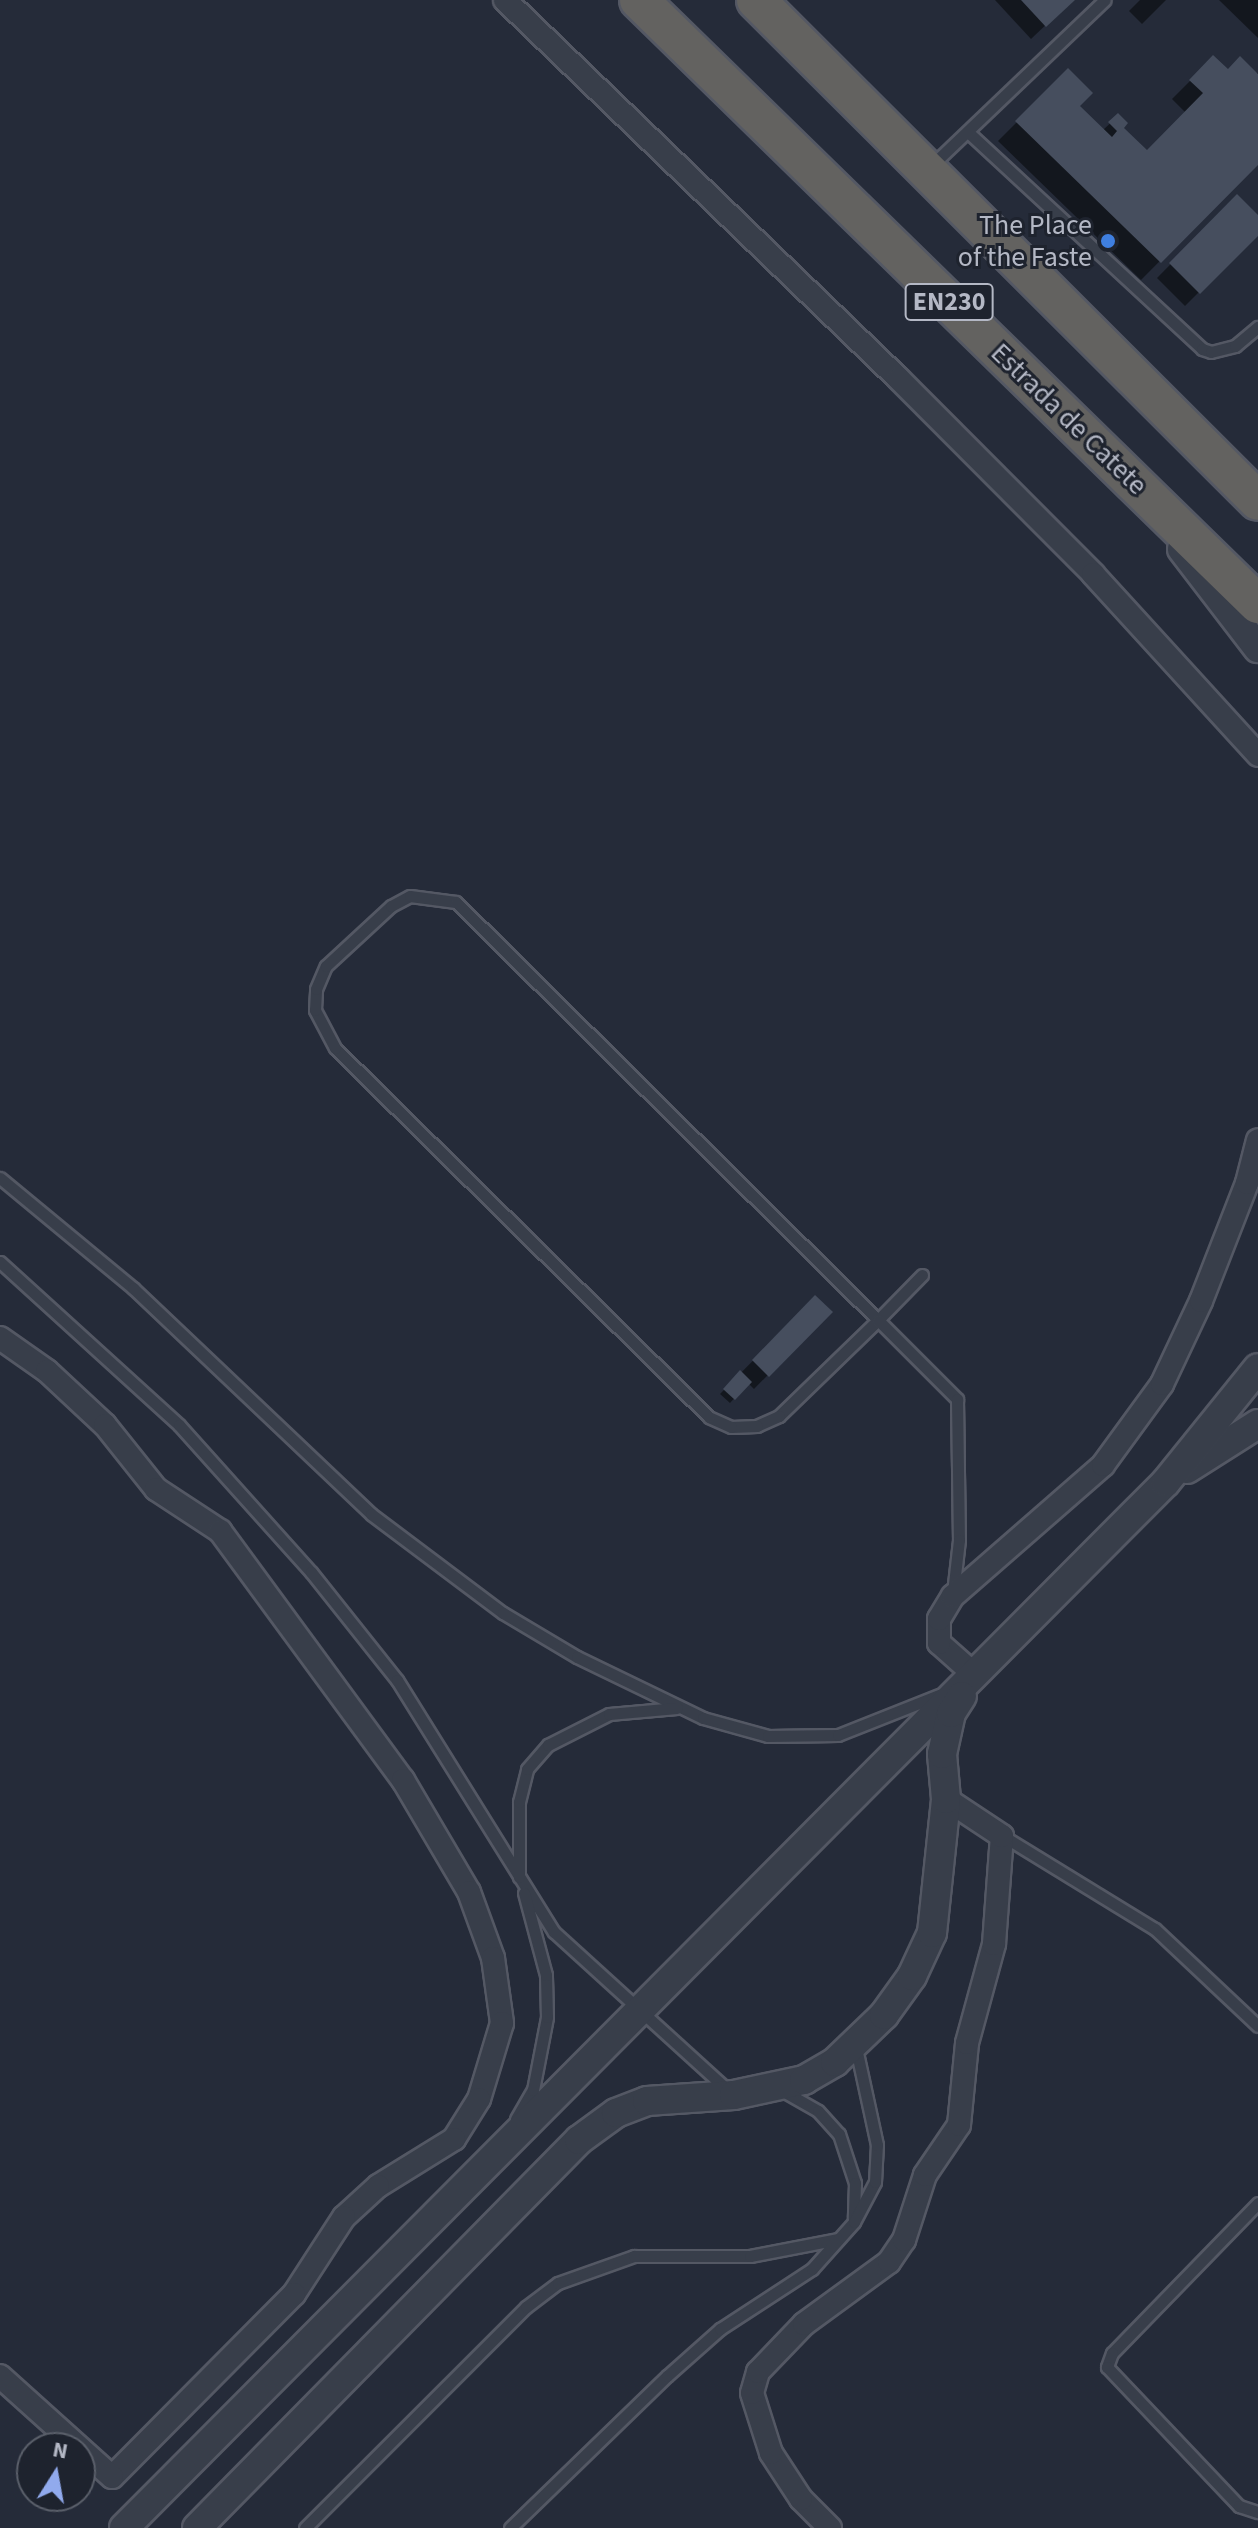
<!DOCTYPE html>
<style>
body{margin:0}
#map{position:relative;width:1258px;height:2528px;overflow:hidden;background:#252b39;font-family:"Source Sans 3",sans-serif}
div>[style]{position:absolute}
.shadow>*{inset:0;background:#0007}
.building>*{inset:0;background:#464e5e}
.roads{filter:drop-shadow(2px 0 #545864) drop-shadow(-2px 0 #545864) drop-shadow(0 2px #545864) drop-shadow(0 -2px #545864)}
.service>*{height:11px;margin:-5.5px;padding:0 5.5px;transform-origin:5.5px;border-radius:5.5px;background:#383e4a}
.minor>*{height:22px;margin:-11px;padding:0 11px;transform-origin:11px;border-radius:11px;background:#383e4a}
.tertiary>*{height:28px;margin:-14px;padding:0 14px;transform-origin:14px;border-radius:14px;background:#383e4a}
.trunk>*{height:38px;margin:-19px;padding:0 19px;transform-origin:19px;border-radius:19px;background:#636260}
.dots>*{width:22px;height:22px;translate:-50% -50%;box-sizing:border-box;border:4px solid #1e232e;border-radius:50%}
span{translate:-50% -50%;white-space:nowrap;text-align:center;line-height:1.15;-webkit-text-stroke:6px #1e232e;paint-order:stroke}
.shield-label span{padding:2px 6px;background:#1e232e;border:2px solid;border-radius:6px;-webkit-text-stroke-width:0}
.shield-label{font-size:26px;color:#b4b8c5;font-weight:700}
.poi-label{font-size:28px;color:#b4b8c5}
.right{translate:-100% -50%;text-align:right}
.street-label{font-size:28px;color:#b4b8c5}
.north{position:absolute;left:16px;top:2432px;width:80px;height:80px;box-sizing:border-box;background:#1e232e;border:2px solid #5a5f6a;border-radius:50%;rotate:11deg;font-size:22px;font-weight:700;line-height:32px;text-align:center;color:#b4b8c5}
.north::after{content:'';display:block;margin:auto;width:28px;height:36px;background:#91aaed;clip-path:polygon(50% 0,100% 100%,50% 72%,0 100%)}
</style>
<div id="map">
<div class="shadow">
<div style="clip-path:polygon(995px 0,1072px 0,1031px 39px)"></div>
<div style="clip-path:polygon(1140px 0,1166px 0,1142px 24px,1129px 11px)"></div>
<div style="clip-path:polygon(1219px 0,1258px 0,1258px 38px)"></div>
<div style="clip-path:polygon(1214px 57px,1228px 71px,1258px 73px,1258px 162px,1141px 280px,998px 141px,1068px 71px,1077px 107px,1103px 130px,1118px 116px,1121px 128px,1147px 153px,1186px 113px,1172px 99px)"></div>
<div style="clip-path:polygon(1237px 197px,1258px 217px,1258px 233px,1185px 306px,1157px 278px)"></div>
<div style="clip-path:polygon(815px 1298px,830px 1312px,754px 1389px,748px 1383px,730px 1403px,720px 1394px)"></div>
</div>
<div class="building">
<div style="clip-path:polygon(1021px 0,1075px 0,1046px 27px)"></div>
<div style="clip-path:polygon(1213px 55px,1228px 69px,1240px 56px,1258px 74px,1258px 165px,1161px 263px,1015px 121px,1068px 68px,1093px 93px,1080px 106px,1112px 137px,1117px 131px,1108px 122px,1118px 113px,1128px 123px,1124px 128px,1147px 150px,1203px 93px,1189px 80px)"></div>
<div style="clip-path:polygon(1237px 194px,1258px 215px,1258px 236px,1200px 294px,1169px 263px)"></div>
<div style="clip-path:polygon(815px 1295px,833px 1312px,769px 1377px,752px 1360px)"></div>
<div style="clip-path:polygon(740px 1370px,752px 1382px,735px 1400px,723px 1389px)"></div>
</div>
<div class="roads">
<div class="service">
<div style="left:969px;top:133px;width:318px;rotate:42.8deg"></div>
<div style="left:1202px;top:349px;width:9px;rotate:18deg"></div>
<div style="left:1211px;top:352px;width:25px;rotate:-14deg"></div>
<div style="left:1235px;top:346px;width:30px;rotate:-40deg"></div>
<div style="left:931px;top:166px;width:240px;rotate:-43.7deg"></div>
<div style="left:0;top:1178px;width:173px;rotate:39.6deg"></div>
<div style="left:133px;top:1288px;width:328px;rotate:43.5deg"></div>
<div style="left:371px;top:1514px;width:165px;rotate:36.9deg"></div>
<div style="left:503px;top:1613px;width:86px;rotate:30.7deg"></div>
<div style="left:577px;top:1657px;width:140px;rotate:25.8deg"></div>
<div style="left:703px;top:1718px;width:67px;rotate:15.5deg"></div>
<div style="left:768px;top:1736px;width:70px;rotate:-0.8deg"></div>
<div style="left:838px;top:1735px;width:109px;rotate:-21.6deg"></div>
<div style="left:0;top:1262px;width:242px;rotate:42.3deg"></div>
<div style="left:179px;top:1425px;width:198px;rotate:48.1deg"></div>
<div style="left:311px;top:1572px;width:138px;rotate:51.5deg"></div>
<div style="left:397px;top:1680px;width:297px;rotate:58.1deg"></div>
<div style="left:554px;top:1932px;width:236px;rotate:42.3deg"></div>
<div style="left:922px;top:1275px;width:63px;rotate:134.4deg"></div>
<div style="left:878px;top:1320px;width:138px;rotate:135.9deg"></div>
<div style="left:779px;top:1416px;width:24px;rotate:156deg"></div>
<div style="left:757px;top:1426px;width:26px;rotate:178deg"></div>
<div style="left:731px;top:1427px;width:24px;rotate:-156deg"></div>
<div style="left:709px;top:1417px;width:525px;rotate:-135.39deg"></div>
<div style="left:335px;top:1048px;width:43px;rotate:-117.8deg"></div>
<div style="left:315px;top:1010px;width:21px;rotate:-87deg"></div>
<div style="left:316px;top:989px;width:25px;rotate:-67deg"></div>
<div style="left:326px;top:966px;width:88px;rotate:-42.7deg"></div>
<div style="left:391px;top:906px;width:21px;rotate:-28deg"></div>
<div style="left:410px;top:896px;width:46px;rotate:7.4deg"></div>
<div style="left:456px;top:902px;width:594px;rotate:44.73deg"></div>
<div style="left:878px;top:1320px;width:112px;rotate:45deg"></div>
<div style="left:957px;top:1399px;width:141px;rotate:89.2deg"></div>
<div style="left:959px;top:1540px;width:53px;rotate:96.5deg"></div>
<div style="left:1003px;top:1836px;width:178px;rotate:31.5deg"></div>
<div style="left:1155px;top:1929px;width:141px;rotate:43.3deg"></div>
<div style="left:519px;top:1877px;width:75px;rotate:-90deg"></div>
<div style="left:519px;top:1802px;width:34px;rotate:-76deg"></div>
<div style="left:527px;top:1769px;width:32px;rotate:-49deg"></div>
<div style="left:548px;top:1745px;width:68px;rotate:-26.9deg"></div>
<div style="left:609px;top:1714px;width:68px;rotate:-5deg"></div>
<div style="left:783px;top:2091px;width:40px;rotate:29.7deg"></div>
<div style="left:818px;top:2111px;width:31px;rotate:48deg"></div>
<div style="left:839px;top:2134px;width:52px;rotate:71.9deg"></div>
<div style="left:855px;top:2183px;width:35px;rotate:92deg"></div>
<div style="left:516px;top:2119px;width:34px;rotate:-60deg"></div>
<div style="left:533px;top:2090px;width:74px;rotate:-79.1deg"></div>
<div style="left:547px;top:2017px;width:42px;rotate:-91.4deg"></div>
<div style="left:546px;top:1975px;width:85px;rotate:-105deg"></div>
<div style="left:1258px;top:2203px;width:209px;rotate:134.2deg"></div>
<div style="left:1112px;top:2353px;width:15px;rotate:110deg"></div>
<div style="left:1107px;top:2367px;width:192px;rotate:46.5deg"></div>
<div style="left:1239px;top:2506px;width:20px;rotate:18deg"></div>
<div style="left:305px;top:2528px;width:313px;rotate:-45deg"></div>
<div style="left:526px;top:2307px;width:40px;rotate:-37deg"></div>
<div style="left:558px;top:2283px;width:81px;rotate:-19.6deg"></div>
<div style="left:634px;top:2256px;width:116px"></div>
<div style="left:750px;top:2256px;width:90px;rotate:-10.9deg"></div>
<div style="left:510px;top:2528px;width:219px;rotate:-44.1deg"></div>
<div style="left:667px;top:2376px;width:71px;rotate:-41.6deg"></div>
<div style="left:720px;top:2329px;width:110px;rotate:-33.1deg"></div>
<div style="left:812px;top:2269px;width:63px;rotate:-48.2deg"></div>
<div style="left:854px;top:2222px;width:45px;rotate:-62.3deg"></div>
<div style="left:875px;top:2182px;width:37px;rotate:-87deg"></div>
<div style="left:877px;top:2145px;width:99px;rotate:-102.2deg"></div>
</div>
<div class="minor">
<div style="left:505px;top:0;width:547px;rotate:43.89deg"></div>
<div style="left:899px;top:379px;width:275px;rotate:45.1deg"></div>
<div style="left:1093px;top:574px;width:245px;rotate:47.6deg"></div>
<div style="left:0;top:1338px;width:57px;rotate:35.1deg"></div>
<div style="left:47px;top:1371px;width:79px;rotate:43deg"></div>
<div style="left:105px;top:1425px;width:82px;rotate:51.4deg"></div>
<div style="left:156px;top:1489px;width:77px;rotate:33.3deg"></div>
<div style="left:220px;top:1531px;width:309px;rotate:53.7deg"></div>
<div style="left:403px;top:1780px;width:130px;rotate:59.5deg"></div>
<div style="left:469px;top:1892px;width:70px;rotate:70deg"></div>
<div style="left:493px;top:1958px;width:66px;rotate:82.1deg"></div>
<div style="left:502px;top:2023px;width:79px;rotate:106.8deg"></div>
<div style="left:479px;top:2099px;width:47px;rotate:122deg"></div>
<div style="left:454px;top:2139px;width:89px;rotate:148.3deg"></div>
<div style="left:378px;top:2186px;width:46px;rotate:137.6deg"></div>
<div style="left:344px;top:2217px;width:92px;rotate:123deg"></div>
<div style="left:294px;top:2294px;width:258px;rotate:134.8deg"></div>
<div style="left:112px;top:2477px;width:151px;rotate:-138deg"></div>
<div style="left:975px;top:1675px;width:48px;rotate:-138.4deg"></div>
<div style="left:939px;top:1643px;width:24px;rotate:-90deg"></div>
<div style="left:939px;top:1619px;width:27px;rotate:-59deg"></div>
<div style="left:953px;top:1596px;width:199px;rotate:-41.1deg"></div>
<div style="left:1103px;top:1465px;width:100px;rotate:-53.9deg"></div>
<div style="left:1162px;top:1384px;width:92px;rotate:-64.8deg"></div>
<div style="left:1201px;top:1301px;width:127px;rotate:-68.7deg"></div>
<div style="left:1247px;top:1183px;width:44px;rotate:-75.7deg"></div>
<div style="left:830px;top:2528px;width:41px;rotate:-135deg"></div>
<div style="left:801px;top:2499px;width:55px;rotate:-123.1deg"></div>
<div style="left:771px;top:2453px;width:63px;rotate:-107.6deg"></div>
<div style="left:752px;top:2393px;width:22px;rotate:-74deg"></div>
<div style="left:758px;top:2372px;width:66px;rotate:-46.2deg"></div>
<div style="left:804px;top:2324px;width:105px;rotate:-36.1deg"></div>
<div style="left:889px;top:2262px;width:27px;rotate:-56deg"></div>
<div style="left:904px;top:2240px;width:68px;rotate:-72.1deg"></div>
<div style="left:925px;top:2175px;width:60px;rotate:-55.8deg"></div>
<div style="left:959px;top:2125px;width:82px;rotate:-84.4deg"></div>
<div style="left:967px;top:2043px;width:103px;rotate:-74.7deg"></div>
<div style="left:994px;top:1944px;width:108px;rotate:-85.8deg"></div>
<div style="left:1002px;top:1836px;width:67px;rotate:-146.5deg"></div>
</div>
<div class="tertiary">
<div style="left:1182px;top:549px;width:125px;rotate:52.5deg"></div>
<div style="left:1187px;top:1469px;width:84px;rotate:-32.4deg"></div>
<div style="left:124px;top:2528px;width:1476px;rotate:-45.11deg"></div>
<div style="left:1166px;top:1482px;width:146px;rotate:-51.1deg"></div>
<div style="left:197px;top:2528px;width:544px;rotate:-45.45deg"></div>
<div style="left:579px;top:2140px;width:46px;rotate:-36.1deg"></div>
<div style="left:616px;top:2113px;width:33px;rotate:-21deg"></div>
<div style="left:647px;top:2101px;width:87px;rotate:-3.9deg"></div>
<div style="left:734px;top:2095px;width:72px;rotate:-12.1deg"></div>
<div style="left:804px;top:2080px;width:36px;rotate:-30deg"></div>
<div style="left:835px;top:2062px;width:68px;rotate:-43.8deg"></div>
<div style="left:884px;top:2015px;width:48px;rotate:-54.3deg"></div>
<div style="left:912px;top:1976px;width:47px;rotate:-65.1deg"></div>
<div style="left:932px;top:1933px;width:135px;rotate:-84deg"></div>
<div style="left:946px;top:1799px;width:45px;rotate:-95.1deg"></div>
<div style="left:942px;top:1754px;width:42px;rotate:-77.6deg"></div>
<div style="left:951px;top:1713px;width:20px;rotate:-57deg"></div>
</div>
<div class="trunk">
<div style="left:639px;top:0;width:865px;rotate:44.3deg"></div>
<div style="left:756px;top:0;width:709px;rotate:44.94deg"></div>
</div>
</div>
<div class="dots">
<div style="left:1108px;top:241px;background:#3f7fe0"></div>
</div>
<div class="shield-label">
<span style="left:949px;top:302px">EN230</span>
</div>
<div class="poi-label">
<span class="right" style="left:1092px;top:241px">The Place<br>of the Faste</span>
</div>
<div class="street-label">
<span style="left:1069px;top:419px;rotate:44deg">Estrada de Catete</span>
</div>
<div class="north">N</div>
</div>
